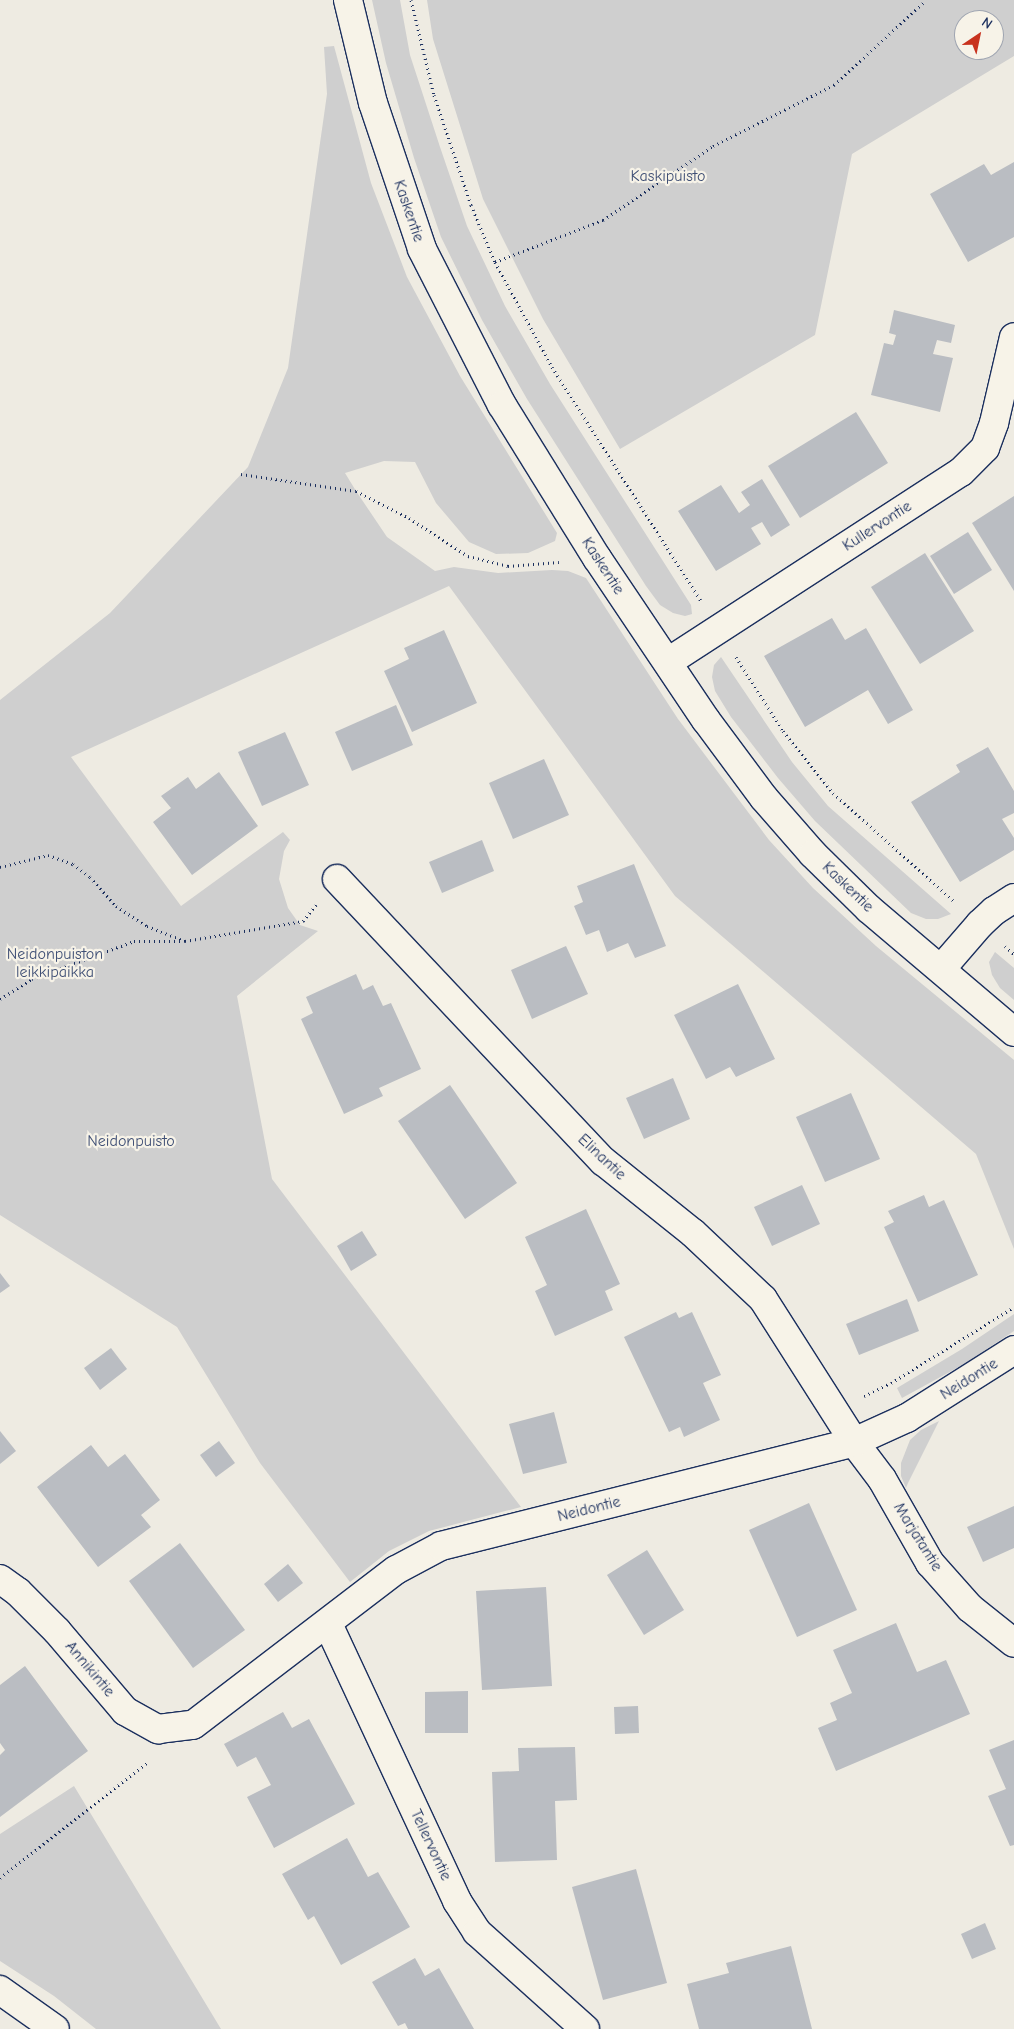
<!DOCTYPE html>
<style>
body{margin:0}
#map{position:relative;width:1014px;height:2029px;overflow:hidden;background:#eeebe2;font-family:"Comic Neue",sans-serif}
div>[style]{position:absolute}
.green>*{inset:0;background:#cfcfcf}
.building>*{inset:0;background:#babdc2}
.path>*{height:3px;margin-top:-1.5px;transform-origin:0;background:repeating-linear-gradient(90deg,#1b2f5e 0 1px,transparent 0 5px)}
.roads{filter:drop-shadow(1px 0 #1b2f5e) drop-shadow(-1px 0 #1b2f5e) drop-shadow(0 1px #1b2f5e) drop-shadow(0 -1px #1b2f5e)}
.minor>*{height:28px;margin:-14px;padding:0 14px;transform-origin:14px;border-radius:14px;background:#f7f3e8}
span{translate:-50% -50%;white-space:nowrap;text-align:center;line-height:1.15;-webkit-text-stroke:4.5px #f7f3e8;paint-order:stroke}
.park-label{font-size:16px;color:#3f4f75}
.street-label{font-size:16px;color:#1b2f5e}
.north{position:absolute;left:954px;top:10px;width:50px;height:50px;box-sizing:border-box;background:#f7f3e8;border:1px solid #9fa5b1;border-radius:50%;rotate:34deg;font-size:14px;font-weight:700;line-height:20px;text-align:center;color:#1b2f5e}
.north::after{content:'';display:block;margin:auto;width:18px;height:22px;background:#c8321e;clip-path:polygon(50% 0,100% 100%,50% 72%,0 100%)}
</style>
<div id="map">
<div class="green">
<div style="clip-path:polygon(372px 0,400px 0,410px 55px,440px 147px,467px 226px,505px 306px,550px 384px,691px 605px,692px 614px,685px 616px,673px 613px,660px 605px,646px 586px,527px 399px,482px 320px,441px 237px,414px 158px,386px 63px)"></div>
<div style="clip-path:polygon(evenodd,427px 0,1014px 0,1014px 56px,852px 154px,815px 335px,620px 449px,543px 319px,483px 199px,433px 39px,427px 0,964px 20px,994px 20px,994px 50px,964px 50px,964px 20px)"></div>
<div style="clip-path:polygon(334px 46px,371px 183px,407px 277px,460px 376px,557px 533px,555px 541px,528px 553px,496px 554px,469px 542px,436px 503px,415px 462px,384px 461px,345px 473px,356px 491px,387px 537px,435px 571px,454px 567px,498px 573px,552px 570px,568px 571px,586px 578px,678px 719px,769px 840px,813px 888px,876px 946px,1014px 1060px,1014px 1249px,976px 1154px,675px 896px,449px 586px,71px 757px,181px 906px,283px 832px,290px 840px,284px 851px,279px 879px,288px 908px,300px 925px,318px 931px,237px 996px,272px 1179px,521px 1507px,429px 1531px,389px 1551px,350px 1582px,260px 1463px,177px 1327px,0 1215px,0 700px,110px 613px,248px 467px,288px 368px,327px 94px,324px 47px)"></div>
<div style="clip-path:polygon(721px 657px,792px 762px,828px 806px,951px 914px,938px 919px,926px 919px,911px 913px,815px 821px,778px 778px,731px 717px,715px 691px,712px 677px,714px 665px)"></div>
<div style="clip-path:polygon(995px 952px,1014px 968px,1014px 1000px,1000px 988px,992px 975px,989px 962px)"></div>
<div style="clip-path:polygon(1014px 1314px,1014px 1331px,966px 1363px,902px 1398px,897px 1388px,962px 1349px)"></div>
<div style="clip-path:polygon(939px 1421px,908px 1483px,906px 1488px,901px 1476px,901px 1463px,910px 1440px,921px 1430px)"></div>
<div style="clip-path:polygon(74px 1786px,221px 2029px,96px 2029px,54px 1996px,0 1961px,0 1834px)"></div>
</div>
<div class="building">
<div style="clip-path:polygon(1014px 162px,1014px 237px,968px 262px,930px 194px,984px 164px,991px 175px)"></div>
<div style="clip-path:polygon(894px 310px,955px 325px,951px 343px,937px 340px,933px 354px,953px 358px,940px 412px,871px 395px,884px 343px,893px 345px,896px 335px,889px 333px)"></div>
<div style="clip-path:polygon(856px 412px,888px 463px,800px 518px,768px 466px)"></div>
<div style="clip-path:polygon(762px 479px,790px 525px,771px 537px,762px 522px,751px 528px,761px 544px,716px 571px,678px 511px,721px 485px,739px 513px,750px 505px,741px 492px)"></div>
<div style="clip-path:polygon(1014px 496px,1014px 591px,972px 523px)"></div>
<div style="clip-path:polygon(968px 532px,992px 570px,954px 594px,930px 556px)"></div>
<div style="clip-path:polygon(925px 553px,974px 631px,920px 664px,871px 587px)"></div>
<div style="clip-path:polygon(832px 618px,845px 640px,866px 628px,913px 710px,888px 724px,868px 690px,805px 727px,764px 656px)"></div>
<div style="clip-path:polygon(444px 630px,477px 703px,412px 732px,384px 671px,409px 659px,404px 648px)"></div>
<div style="clip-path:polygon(396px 705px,413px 745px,352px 771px,335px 732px)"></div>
<div style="clip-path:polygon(285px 732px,309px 785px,262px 806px,238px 752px)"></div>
<div style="clip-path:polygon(988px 747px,1014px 791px,1014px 813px,1002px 819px,1014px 838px,1014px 850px,960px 882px,911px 802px,960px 772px,956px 765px)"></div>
<div style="clip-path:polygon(544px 759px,569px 815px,513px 839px,489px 783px)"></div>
<div style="clip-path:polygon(219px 772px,258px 826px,192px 875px,153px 822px,171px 808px,161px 796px,188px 777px,196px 789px)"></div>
<div style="clip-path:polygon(482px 840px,494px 871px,442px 893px,429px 862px)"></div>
<div style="clip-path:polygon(634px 864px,666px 946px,635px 958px,628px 943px,607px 952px,599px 930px,586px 935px,574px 906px,583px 902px,577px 886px)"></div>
<div style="clip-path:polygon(566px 946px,588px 994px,532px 1019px,511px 970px)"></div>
<div style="clip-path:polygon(356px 974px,363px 990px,373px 985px,383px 1006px,391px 1003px,421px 1069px,379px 1088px,383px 1096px,344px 1114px,301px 1019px,313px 1013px,306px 997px)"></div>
<div style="clip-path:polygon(738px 984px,775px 1059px,736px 1077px,730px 1067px,706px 1079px,674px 1015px)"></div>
<div style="clip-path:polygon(673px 1078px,690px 1119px,644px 1139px,626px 1098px)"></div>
<div style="clip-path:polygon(450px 1085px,517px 1183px,465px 1219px,398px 1121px)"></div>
<div style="clip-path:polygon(851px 1093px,880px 1159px,825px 1182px,796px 1117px)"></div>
<div style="clip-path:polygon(802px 1185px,820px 1224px,772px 1246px,754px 1207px)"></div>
<div style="clip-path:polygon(924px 1195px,929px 1207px,944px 1200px,978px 1275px,918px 1302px,884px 1227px,894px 1222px,888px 1211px)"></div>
<div style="clip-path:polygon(586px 1209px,620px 1284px,605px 1291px,613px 1310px,555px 1336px,535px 1291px,547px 1285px,525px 1237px)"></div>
<div style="clip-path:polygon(362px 1231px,377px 1255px,351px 1271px,337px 1246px)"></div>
<div style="clip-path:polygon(0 1273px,10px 1286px,0 1293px)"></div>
<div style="clip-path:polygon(907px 1299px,919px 1331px,859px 1355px,846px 1324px)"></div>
<div style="clip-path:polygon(676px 1312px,679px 1318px,692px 1312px,721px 1375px,703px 1383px,720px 1420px,684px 1437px,680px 1427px,669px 1432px,624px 1337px)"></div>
<div style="clip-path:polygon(111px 1348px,127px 1369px,100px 1390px,84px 1368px)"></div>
<div style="clip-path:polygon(554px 1412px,567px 1463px,523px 1474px,509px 1424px)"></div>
<div style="clip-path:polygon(0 1431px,16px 1451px,0 1464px)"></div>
<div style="clip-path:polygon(219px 1441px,235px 1463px,216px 1477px,200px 1455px)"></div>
<div style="clip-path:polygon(91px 1445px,108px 1467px,125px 1454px,160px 1500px,141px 1515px,151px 1527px,98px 1567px,37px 1487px)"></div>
<div style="clip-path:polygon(809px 1503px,857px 1610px,797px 1637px,749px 1530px)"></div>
<div style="clip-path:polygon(1014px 1506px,1014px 1548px,983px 1562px,967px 1527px)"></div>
<div style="clip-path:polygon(180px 1543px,245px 1630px,193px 1668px,129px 1581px)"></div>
<div style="clip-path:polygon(647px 1550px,684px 1610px,644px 1635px,607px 1575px)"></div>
<div style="clip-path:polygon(288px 1564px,303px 1583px,278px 1602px,264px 1584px)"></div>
<div style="clip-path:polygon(546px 1587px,552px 1686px,482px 1690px,476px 1591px)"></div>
<div style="clip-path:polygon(896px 1623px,917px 1672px,946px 1660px,970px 1714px,836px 1771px,818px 1728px,837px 1720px,830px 1703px,852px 1693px,833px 1650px)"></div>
<div style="clip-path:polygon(25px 1666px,88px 1751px,0 1817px,0 1755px,5px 1750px,0 1743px,0 1685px)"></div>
<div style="clip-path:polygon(468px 1691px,468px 1733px,425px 1733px,425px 1692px)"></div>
<div style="clip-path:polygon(638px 1706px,639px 1733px,615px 1734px,614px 1707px)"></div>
<div style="clip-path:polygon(283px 1712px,292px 1728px,309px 1719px,355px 1804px,274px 1848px,247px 1797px,271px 1785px,256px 1757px,237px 1767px,224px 1744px)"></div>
<div style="clip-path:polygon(1014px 1740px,1014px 1845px,1010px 1846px,988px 1796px,1006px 1789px,989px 1750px)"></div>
<div style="clip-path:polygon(575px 1747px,577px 1800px,555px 1801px,557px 1860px,495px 1862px,492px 1772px,519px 1771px,518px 1748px)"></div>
<div style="clip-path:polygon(347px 1838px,368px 1877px,378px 1872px,410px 1927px,341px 1965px,314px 1916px,308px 1920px,282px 1874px)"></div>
<div style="clip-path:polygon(636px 1869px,667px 1983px,603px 2000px,572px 1887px)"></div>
<div style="clip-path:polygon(985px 1923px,996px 1949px,972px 1959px,961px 1934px)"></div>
<div style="clip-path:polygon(791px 1946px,812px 2029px,699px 2029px,687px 1984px,729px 1973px,726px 1963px)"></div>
<div style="clip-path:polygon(415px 1958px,425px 1976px,439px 1968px,474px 2029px,408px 2029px,405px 2023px,398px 2026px,372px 1982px)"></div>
</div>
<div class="path">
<div style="left:411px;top:0;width:98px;rotate:76.4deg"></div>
<div style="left:434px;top:95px;width:116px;rotate:71.4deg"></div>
<div style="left:471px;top:205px;width:62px;rotate:67.2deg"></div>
<div style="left:495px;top:262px;width:119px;rotate:61.5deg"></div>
<div style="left:552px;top:367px;width:277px;rotate:57.5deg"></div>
<div style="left:495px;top:262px;width:116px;rotate:-21.3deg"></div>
<div style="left:603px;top:220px;width:133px;rotate:-33.9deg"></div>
<div style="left:713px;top:146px;width:136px;rotate:-26.8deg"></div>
<div style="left:834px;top:85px;width:125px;rotate:-42.7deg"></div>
<div style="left:241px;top:474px;width:116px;rotate:8.4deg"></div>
<div style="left:356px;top:491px;width:59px;rotate:27deg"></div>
<div style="left:409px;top:518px;width:70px;rotate:32.8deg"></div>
<div style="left:468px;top:556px;width:41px;rotate:14deg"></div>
<div style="left:508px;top:566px;width:51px;rotate:-4.5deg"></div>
<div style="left:736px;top:657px;width:88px;rotate:57.6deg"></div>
<div style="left:783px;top:731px;width:80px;rotate:51.1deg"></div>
<div style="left:833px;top:793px;width:164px;rotate:41.8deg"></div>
<div style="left:0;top:867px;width:49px;rotate:-14deg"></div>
<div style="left:48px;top:855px;width:27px;rotate:20deg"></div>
<div style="left:73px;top:864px;width:21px;rotate:37deg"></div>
<div style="left:90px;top:877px;width:39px;rotate:48deg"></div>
<div style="left:116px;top:906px;width:37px;rotate:33deg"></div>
<div style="left:147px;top:926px;width:41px;rotate:21.5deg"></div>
<div style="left:185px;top:941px;width:120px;rotate:-9.6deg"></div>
<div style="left:303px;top:921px;width:21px;rotate:-51deg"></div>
<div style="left:1005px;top:946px;width:12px;rotate:42deg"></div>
<div style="left:0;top:999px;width:38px;rotate:-32deg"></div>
<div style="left:32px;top:979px;width:109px;rotate:-20.4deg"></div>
<div style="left:134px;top:941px;width:48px"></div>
<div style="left:864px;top:1396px;width:30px;rotate:-26deg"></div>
<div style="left:891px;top:1383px;width:145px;rotate:-31.7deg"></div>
<div style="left:0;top:1878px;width:189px;rotate:-38.1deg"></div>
</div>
<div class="roads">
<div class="minor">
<div style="left:348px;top:0;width:106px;rotate:76.4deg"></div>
<div style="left:373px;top:103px;width:154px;rotate:71.4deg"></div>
<div style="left:422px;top:249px;width:175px;rotate:62.9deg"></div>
<div style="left:502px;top:405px;width:180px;rotate:58.2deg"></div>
<div style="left:597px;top:558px;width:195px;rotate:56.1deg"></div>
<div style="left:706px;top:720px;width:97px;rotate:53.4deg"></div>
<div style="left:764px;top:798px;width:74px;rotate:48.8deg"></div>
<div style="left:813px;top:854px;width:78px;rotate:44.5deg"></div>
<div style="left:869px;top:909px;width:190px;rotate:40.3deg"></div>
<div style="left:668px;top:662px;width:349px;rotate:-33deg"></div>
<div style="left:961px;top:472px;width:34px;rotate:-45deg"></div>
<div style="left:985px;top:448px;width:27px;rotate:-70deg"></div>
<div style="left:994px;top:423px;width:88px;rotate:-76.9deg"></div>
<div style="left:337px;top:879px;width:388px;rotate:46.7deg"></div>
<div style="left:603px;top:1161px;width:115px;rotate:38.7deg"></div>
<div style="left:693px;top:1233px;width:96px;rotate:43.3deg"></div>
<div style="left:763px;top:1299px;width:169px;rotate:57.5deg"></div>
<div style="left:854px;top:1442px;width:46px;rotate:52.9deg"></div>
<div style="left:882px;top:1479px;width:97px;rotate:60.3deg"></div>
<div style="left:930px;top:1563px;width:60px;rotate:48.4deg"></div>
<div style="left:970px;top:1608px;width:56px;rotate:38.5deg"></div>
<div style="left:941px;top:969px;width:60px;rotate:-49.1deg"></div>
<div style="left:980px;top:924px;width:19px;rotate:-43deg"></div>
<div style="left:994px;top:911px;width:24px;rotate:-33deg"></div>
<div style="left:0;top:1579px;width:22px;rotate:36deg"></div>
<div style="left:18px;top:1592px;width:55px;rotate:45deg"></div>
<div style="left:57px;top:1631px;width:105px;rotate:49.6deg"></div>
<div style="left:125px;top:1711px;width:38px;rotate:29deg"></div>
<div style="left:158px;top:1729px;width:35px;rotate:-7deg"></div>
<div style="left:193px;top:1725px;width:255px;rotate:-37.4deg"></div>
<div style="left:396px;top:1570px;width:51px;rotate:-28.1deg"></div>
<div style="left:441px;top:1546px;width:426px;rotate:-14.1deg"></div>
<div style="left:854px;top:1442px;width:58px;rotate:-24.4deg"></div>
<div style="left:907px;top:1418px;width:127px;rotate:-32.4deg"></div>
<div style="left:328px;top:1624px;width:306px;rotate:65deg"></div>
<div style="left:457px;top:1901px;width:37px;rotate:57deg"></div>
<div style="left:477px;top:1932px;width:145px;rotate:41.9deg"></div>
<div style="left:0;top:1990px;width:67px;rotate:35.3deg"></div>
</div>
</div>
<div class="park-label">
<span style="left:668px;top:176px">Kaskipuisto</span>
<span style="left:55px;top:963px">Neidonpuiston<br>leikkipaikka</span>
<span style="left:131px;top:1141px">Neidonpuisto</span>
</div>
<div class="street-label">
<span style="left:409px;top:211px;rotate:71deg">Kaskentie</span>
<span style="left:877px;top:526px;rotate:-33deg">Kullervontie</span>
<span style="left:603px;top:566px;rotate:57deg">Kaskentie</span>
<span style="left:848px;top:887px;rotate:44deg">Kaskentie</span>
<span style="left:602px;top:1157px;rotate:43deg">Elinantie</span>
<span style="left:969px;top:1379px;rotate:-32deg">Neidontie</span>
<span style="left:589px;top:1509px;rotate:-14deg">Neidontie</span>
<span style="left:918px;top:1537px;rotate:58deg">Marjatantie</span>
<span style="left:90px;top:1669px;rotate:50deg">Annikintie</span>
<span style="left:431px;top:1845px;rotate:65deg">Tellervontie</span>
</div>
<div class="north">N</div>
</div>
